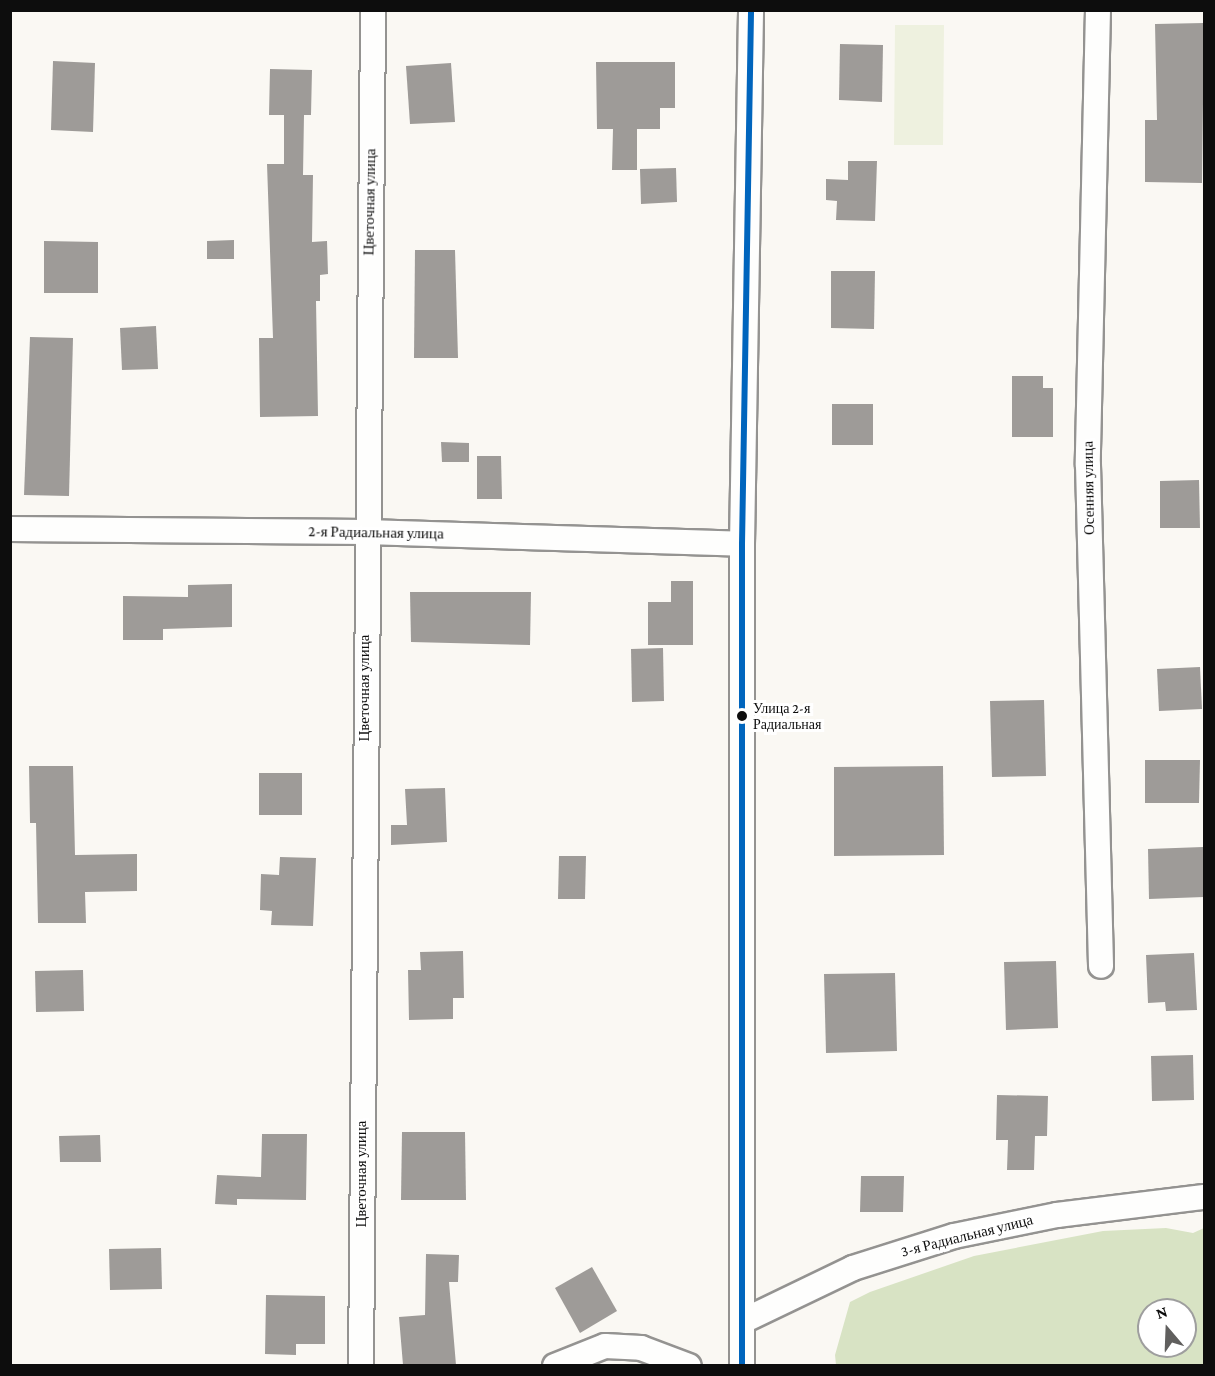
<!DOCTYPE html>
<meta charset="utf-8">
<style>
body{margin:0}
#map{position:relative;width:1215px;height:1376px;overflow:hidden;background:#faf8f3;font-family:"Crimson Pro",serif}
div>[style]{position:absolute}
.forest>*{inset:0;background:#d8e3c4}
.pitch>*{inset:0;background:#eef1df}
.building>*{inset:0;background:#9e9b98}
.roads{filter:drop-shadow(2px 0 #949391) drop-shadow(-2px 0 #949391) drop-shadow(0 2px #949391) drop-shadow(0 -2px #949391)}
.street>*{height:24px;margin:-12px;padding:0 12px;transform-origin:12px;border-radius:12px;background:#fefefd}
.bus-1>*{height:6px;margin:-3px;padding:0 3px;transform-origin:3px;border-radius:3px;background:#0065bd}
.dots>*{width:16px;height:16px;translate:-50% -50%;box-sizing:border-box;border:3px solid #fff;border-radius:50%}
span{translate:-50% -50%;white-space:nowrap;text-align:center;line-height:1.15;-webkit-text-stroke:6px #fff;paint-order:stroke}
.bus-label{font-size:14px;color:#0d0d0d}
.left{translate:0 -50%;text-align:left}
.street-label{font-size:15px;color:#0d0d0d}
.frame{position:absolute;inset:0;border:12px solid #0d0d0d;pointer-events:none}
.north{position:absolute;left:1137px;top:1298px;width:60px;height:60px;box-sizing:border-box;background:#fff;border:2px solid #9e9e9e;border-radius:50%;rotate:341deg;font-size:16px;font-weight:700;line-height:24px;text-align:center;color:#0d0d0d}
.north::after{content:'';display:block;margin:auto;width:21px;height:27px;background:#605f5e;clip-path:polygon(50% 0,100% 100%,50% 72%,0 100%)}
</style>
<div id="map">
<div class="forest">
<div style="clip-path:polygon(evenodd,1166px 1228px,1193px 1233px,1204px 1228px,1204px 1365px,836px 1365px,835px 1355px,850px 1302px,870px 1292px,974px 1256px,1103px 1231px,1166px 1228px,1149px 1310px,1185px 1310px,1185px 1346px,1149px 1346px,1149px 1310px)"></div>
</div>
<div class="pitch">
<div style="clip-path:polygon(895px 25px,944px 25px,943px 145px,894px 145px)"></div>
</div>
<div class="building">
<div style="clip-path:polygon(1204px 23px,1202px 183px,1145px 182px,1145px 120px,1157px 120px,1155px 24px)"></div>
<div style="clip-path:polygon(840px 44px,883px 45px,882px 102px,839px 100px)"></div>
<div style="clip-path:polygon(53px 61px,95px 63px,93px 132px,51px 130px)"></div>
<div style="clip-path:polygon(596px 62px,675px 62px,675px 108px,660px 108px,660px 129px,637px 129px,637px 170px,612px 170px,613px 129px,597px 129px)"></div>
<div style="clip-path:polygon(451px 63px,455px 122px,410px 124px,406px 66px)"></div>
<div style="clip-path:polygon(270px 69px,312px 70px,311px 115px,304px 115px,303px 175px,313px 175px,312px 242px,327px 241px,328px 274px,320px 275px,320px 301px,316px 301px,318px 416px,260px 417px,259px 338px,273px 338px,267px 164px,284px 164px,284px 115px,269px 115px)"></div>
<div style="clip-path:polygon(848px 161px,877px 161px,875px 221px,836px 220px,837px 201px,826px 200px,826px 179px,848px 180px)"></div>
<div style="clip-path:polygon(676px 168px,677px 202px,641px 204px,640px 169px)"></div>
<div style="clip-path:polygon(234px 240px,234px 259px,207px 259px,207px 241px)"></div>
<div style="clip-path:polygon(44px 241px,98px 242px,98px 293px,44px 293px)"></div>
<div style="clip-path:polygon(415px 250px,455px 250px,458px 358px,414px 358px)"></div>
<div style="clip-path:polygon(831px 271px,875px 271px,874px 329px,831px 328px)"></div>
<div style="clip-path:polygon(156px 326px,158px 369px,122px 370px,120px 328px)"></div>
<div style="clip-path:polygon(30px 337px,73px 338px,69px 496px,24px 495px)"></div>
<div style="clip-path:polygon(1012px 376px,1043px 376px,1043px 388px,1053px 388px,1053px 437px,1012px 437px)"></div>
<div style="clip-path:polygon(832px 404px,873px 404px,873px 445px,832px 445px)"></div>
<div style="clip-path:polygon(441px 442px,469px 443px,469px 462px,442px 462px)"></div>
<div style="clip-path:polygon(477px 456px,501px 456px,502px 499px,477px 499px)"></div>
<div style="clip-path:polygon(1199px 480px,1200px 528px,1160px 528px,1160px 481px)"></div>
<div style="clip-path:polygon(671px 581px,693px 581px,693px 645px,648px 645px,648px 602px,671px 602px)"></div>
<div style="clip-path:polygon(232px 584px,232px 627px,163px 629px,163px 640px,123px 640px,123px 596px,188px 597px,188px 585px)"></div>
<div style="clip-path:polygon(410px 592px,531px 592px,530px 645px,411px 642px)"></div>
<div style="clip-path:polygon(663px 648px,664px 701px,632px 702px,631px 649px)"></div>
<div style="clip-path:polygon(1200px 667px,1202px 709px,1159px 711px,1157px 669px)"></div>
<div style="clip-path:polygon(1044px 700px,1046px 776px,992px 777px,990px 701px)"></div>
<div style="clip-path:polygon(1145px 760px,1200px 760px,1199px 803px,1145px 803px)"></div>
<div style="clip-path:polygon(29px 766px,73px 766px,75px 855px,137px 854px,137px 891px,85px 892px,86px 923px,38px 923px,36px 823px,30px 823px)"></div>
<div style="clip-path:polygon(943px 766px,944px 855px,834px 856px,834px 767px)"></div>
<div style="clip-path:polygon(259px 773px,302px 773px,302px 815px,259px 815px)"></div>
<div style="clip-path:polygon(445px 788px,447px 842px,391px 845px,391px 825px,407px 825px,405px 789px)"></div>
<div style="clip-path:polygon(1203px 847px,1204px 897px,1149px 899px,1148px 849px)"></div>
<div style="clip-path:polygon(559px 856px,586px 856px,585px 899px,558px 899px)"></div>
<div style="clip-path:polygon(280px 857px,316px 858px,313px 926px,271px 925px,272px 911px,260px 910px,261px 874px,279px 875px)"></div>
<div style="clip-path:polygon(463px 951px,464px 998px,453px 998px,453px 1019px,409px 1020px,408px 970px,421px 970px,420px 952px)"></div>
<div style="clip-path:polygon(1194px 953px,1197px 1010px,1166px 1011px,1165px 1002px,1148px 1003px,1146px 955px)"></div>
<div style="clip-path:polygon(1056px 961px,1058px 1028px,1006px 1030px,1004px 962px)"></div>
<div style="clip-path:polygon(83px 970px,84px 1011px,36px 1012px,35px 971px)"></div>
<div style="clip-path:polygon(895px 973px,897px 1051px,826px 1053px,824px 974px)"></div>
<div style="clip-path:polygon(1193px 1055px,1194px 1100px,1152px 1101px,1151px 1056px)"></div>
<div style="clip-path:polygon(997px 1095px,1048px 1096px,1047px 1136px,1035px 1136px,1034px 1170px,1007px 1170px,1008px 1140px,996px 1140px)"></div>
<div style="clip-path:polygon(402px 1132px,465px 1132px,466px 1200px,401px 1200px)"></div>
<div style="clip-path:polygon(262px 1134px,307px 1134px,306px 1200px,237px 1199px,237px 1205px,215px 1204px,217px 1175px,261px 1177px)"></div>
<div style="clip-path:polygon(100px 1135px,101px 1162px,60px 1162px,59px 1136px)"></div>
<div style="clip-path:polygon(861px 1176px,904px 1176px,903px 1212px,860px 1212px)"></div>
<div style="clip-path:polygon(161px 1248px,162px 1289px,110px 1290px,109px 1249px)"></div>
<div style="clip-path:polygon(426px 1254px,459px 1255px,458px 1282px,449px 1282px,456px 1365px,403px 1365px,399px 1317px,425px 1315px)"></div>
<div style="clip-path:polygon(592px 1267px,617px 1311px,580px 1333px,555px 1288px)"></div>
<div style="clip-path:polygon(266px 1295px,325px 1296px,325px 1344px,296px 1344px,296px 1355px,265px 1354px)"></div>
</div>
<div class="roads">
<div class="street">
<div style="left:1098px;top:10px;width:455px;rotate:91.3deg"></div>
<div style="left:1088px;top:465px;width:501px;rotate:88.51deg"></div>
<div style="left:10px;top:529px;width:356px;rotate:0.5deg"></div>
<div style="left:366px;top:532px;width:376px;rotate:1.8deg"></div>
<div style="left:743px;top:1321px;width:122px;rotate:-25.7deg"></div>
<div style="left:853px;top:1268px;width:106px;rotate:-17.6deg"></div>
<div style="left:954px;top:1236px;width:105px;rotate:-11.5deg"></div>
<div style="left:1057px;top:1215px;width:148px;rotate:-7deg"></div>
<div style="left:361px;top:1366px;width:1356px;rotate:-89.49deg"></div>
<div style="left:555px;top:1366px;width:54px;rotate:-21.8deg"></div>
<div style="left:605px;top:1346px;width:36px;rotate:3deg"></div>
<div style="left:641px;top:1348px;width:51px;rotate:20.6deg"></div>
<div style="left:742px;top:1366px;width:822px;rotate:-90deg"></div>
<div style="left:742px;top:544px;width:534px;rotate:-89.03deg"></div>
</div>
</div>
<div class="bus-1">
<div style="left:742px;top:1366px;width:822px;rotate:-90deg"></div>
<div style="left:742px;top:544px;width:534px;rotate:-89.03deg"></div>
</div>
<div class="dots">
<div style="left:742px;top:716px;background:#0d0d0d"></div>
</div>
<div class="bus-label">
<span class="left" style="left:753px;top:716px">Улица 2-я<br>Радиальная</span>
</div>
<div class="street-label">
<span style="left:370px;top:202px;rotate:-89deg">Цветочная улица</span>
<span style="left:1089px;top:488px;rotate:-91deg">Осенняя улица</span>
<span style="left:376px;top:533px;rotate:1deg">2-я Радиальная улица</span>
<span style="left:365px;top:688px;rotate:-90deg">Цветочная улица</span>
<span style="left:362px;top:1174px;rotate:-90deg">Цветочная улица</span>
<span style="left:967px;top:1236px;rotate:-14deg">3-я Радиальная улица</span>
</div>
<div class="frame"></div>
<div class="north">N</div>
</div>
